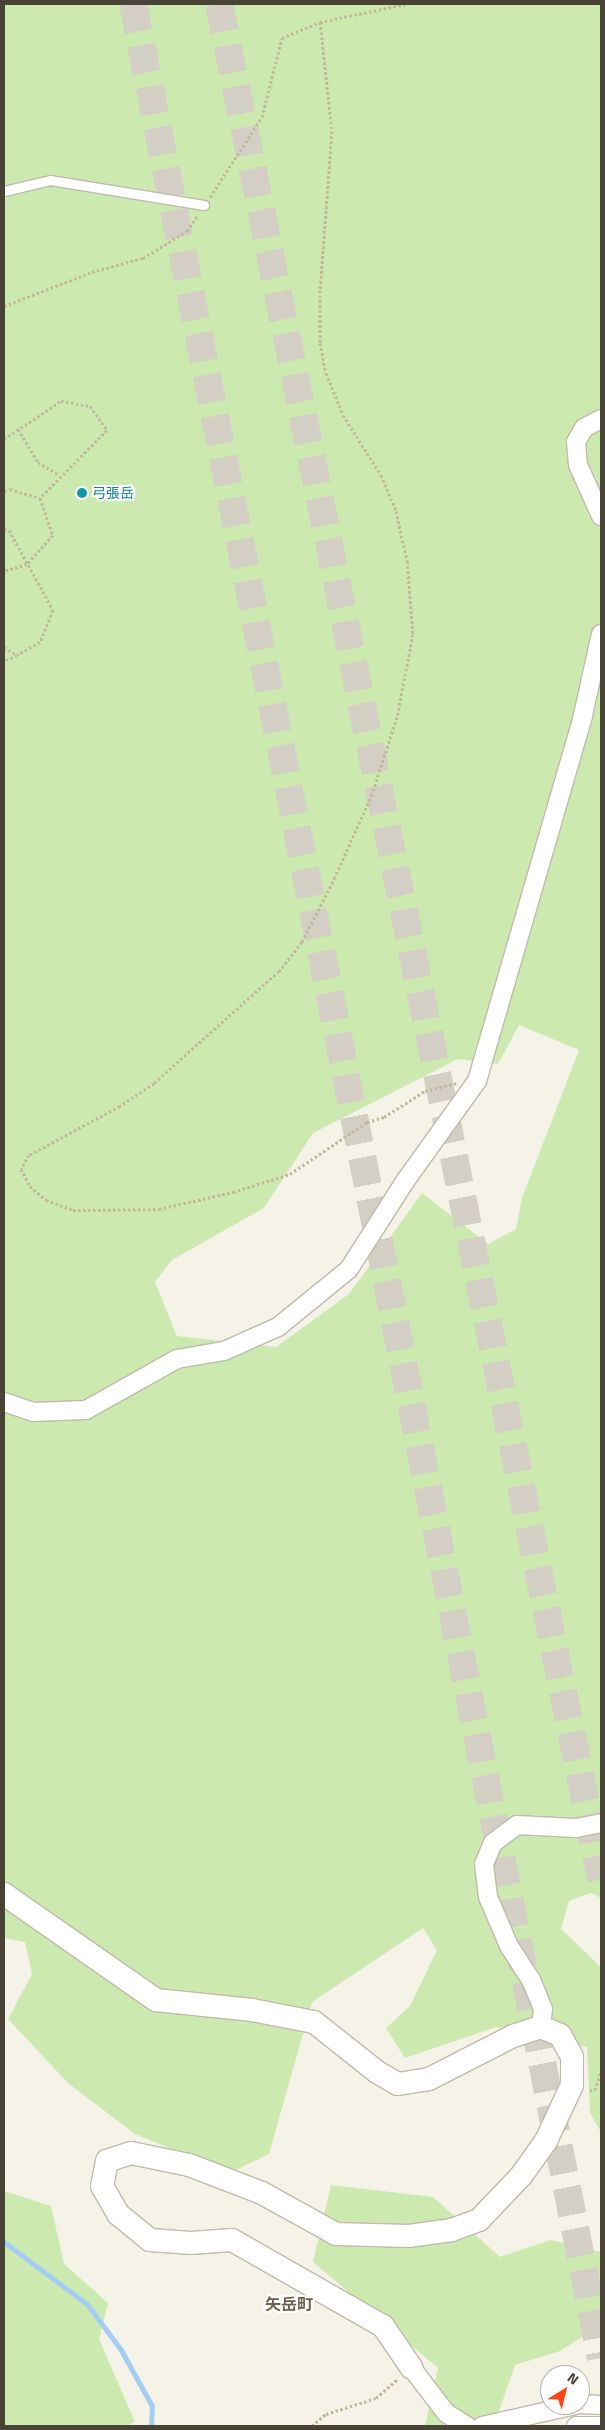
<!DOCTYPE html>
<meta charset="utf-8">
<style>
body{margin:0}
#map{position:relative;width:605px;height:2430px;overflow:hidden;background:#f5f2e8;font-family:"Titillium Web","Noto Sans JP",sans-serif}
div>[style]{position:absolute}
.green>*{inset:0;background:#cceab0}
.stream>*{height:5px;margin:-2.5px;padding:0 2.5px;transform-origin:2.5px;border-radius:2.5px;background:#a3cdf3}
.motorway-tunnel>*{height:28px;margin-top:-14px;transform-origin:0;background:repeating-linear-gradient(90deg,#d3cfc5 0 28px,transparent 0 42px)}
.path>*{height:3px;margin-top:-1.5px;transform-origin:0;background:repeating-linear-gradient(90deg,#c3b79b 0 2.5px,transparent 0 5px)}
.roads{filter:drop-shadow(1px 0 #c1baaa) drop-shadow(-1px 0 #c1baaa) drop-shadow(0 1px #c1baaa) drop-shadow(0 -1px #c1baaa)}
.service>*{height:9px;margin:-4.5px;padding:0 4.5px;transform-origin:4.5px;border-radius:4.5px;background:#fff}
.minor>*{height:18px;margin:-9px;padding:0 9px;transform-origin:9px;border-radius:9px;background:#fff}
.tertiary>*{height:22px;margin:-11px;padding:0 11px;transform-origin:11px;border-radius:11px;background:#fff}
.dots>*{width:14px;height:14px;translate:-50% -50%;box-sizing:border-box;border:2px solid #fff;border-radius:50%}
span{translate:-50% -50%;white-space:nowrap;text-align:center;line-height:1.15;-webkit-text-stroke:4px #fff;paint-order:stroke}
.culture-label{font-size:14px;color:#0d838f}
.left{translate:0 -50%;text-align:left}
.quarter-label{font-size:16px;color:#6c614d;font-weight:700}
.frame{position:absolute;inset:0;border:5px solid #494337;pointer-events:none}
.north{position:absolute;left:540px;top:2365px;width:50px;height:50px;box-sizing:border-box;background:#fff;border:1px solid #b6b4af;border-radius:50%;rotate:36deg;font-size:14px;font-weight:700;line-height:20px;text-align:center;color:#494337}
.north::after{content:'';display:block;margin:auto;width:18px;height:22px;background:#ff4615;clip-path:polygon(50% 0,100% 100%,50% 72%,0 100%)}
</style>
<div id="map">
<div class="green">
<div style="clip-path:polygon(evenodd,4px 4px,601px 4px,601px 1898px,591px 1893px,569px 1901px,561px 1929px,601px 1967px,601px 2132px,590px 2113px,587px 2047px,496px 2027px,405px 2058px,386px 2028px,410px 2006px,437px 1950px,423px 1928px,312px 2002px,269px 2154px,230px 2173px,135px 2134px,68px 2083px,8px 2019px,32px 1974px,25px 1942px,4px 1938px,4px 4px,519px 1025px,579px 1050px,522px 1198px,516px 1229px,488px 1244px,422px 1193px,349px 1294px,276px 1347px,177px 1336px,155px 1282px,172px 1260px,264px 1208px,313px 1133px,458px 1059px,498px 1064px,519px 1025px)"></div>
<div style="clip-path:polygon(331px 2185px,433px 2197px,500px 2257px,551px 2240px,601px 2252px,601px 2325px,560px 2351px,515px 2365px,494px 2426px,425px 2426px,438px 2368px,313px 2262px)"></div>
<div style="clip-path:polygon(4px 2191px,51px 2206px,64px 2264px,108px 2303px,99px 2339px,135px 2422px,126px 2426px,4px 2426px)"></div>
</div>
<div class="stream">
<div style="left:4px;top:2242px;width:104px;rotate:36.8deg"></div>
<div style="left:87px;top:2304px;width:57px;rotate:53.5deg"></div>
<div style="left:121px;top:2350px;width:64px;rotate:61deg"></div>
<div style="left:152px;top:2406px;width:20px;rotate:93deg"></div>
</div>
<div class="motorway-tunnel">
<div style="left:133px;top:4px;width:2400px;rotate:78.76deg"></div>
<div style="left:219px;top:4px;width:1914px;rotate:78.48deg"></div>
</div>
<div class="path">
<div style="left:320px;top:22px;width:110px;rotate:83.7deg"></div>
<div style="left:332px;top:131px;width:159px;rotate:94.3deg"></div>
<div style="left:320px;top:290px;width:53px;rotate:90deg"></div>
<div style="left:320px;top:343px;width:31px;rotate:79deg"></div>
<div style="left:326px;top:373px;width:45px;rotate:68deg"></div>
<div style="left:343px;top:415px;width:71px;rotate:57.7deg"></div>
<div style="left:381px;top:475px;width:39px;rotate:67deg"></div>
<div style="left:396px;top:511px;width:51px;rotate:77.6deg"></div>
<div style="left:407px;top:561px;width:73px;rotate:85.3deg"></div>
<div style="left:413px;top:634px;width:85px;rotate:100.9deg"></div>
<div style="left:397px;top:717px;width:81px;rotate:108deg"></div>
<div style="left:372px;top:794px;width:91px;rotate:114deg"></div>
<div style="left:335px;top:877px;width:73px;rotate:116.9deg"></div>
<div style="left:302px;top:942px;width:37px;rotate:128deg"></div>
<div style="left:279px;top:971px;width:168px;rotate:138.1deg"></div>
<div style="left:154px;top:1083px;width:41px;rotate:145.9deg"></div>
<div style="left:120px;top:1106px;width:103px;rotate:151.7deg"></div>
<div style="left:29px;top:1155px;width:16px;rotate:120deg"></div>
<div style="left:21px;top:1169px;width:19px;rotate:62deg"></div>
<div style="left:30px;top:1186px;width:21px;rotate:41deg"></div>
<div style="left:46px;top:1200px;width:29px;rotate:20deg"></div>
<div style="left:73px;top:1210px;width:86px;rotate:-0.7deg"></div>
<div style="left:159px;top:1209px;width:76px;rotate:-12.9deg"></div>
<div style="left:233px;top:1192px;width:60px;rotate:-17.5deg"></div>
<div style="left:290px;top:1174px;width:93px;rotate:-34deg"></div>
<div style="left:367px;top:1122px;width:18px;rotate:-16deg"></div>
<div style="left:384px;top:1117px;width:49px;rotate:-32.4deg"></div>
<div style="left:425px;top:1091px;width:32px;rotate:-14deg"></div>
<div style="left:210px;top:197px;width:95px;rotate:-57deg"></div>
<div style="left:262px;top:117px;width:81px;rotate:-75.8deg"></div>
<div style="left:282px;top:38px;width:41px;rotate:-22.8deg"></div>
<div style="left:320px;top:22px;width:88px;rotate:-11.8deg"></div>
<div style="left:4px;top:306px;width:94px;rotate:-21.1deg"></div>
<div style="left:92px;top:272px;width:53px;rotate:-15.4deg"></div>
<div style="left:143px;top:258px;width:52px;rotate:-31.5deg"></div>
<div style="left:187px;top:231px;width:18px;rotate:-56deg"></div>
<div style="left:18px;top:429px;width:39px;rotate:59deg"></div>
<div style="left:38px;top:462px;width:25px;rotate:32deg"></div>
<div style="left:4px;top:439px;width:69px;rotate:-33.7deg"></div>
<div style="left:61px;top:401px;width:29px;rotate:10deg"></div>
<div style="left:90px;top:406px;width:29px;rotate:55deg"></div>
<div style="left:107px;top:430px;width:95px;rotate:134.6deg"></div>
<div style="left:40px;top:498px;width:39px;rotate:71deg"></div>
<div style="left:53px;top:535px;width:39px;rotate:132deg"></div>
<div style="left:27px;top:564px;width:24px;rotate:163deg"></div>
<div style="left:4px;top:491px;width:6px;rotate:-18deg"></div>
<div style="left:10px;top:489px;width:31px;rotate:17deg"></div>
<div style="left:4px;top:529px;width:5px;rotate:11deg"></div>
<div style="left:9px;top:530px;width:91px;rotate:61.2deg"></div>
<div style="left:53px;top:610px;width:35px;rotate:112deg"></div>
<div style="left:40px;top:642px;width:26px;rotate:151deg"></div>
<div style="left:4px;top:647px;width:15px;rotate:32deg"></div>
<div style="left:17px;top:655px;width:14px;rotate:155deg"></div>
<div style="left:590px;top:2090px;width:5px"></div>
<div style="left:595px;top:2090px;width:19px;rotate:-72deg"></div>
<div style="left:312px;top:2426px;width:18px;rotate:-41deg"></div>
<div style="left:326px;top:2414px;width:52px;rotate:-17.7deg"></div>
<div style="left:376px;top:2398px;width:29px;rotate:-41deg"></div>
</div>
<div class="roads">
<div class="service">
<div style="left:4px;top:191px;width:47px;rotate:-13.4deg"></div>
<div style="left:50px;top:180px;width:156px;rotate:9.2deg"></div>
</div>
<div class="minor">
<div style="left:601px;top:419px;width:19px;rotate:152deg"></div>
<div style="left:584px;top:428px;width:16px;rotate:120deg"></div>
<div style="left:576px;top:442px;width:23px;rotate:85deg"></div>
<div style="left:578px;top:465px;width:56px;rotate:65.7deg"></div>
<div style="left:4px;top:1402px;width:31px;rotate:19deg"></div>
<div style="left:33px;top:1412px;width:53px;rotate:-2.2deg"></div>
<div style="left:86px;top:1410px;width:104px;rotate:-29.3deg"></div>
<div style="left:177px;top:1359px;width:48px;rotate:-9.7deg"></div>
<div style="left:224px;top:1351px;width:59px;rotate:-24deg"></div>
<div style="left:278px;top:1327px;width:92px;rotate:-39.2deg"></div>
<div style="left:349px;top:1269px;width:106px;rotate:-57.4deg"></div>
<div style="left:406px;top:1180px;width:122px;rotate:-54.4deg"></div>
<div style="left:477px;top:1081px;width:381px;rotate:-73.8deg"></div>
<div style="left:583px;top:715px;width:83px;rotate:-77.5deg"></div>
<div style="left:541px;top:2027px;width:18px;rotate:-84deg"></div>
<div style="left:543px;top:2009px;width:31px;rotate:-112deg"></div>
<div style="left:531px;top:1980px;width:40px;rotate:-122.9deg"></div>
<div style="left:509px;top:1946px;width:53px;rotate:-113.2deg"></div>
<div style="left:488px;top:1897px;width:33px;rotate:-97deg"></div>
<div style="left:484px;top:1864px;width:23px;rotate:-67deg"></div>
<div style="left:493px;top:1843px;width:30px;rotate:-37deg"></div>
<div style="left:517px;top:1825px;width:59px;rotate:2.9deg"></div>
<div style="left:576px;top:1828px;width:25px;rotate:-11deg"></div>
<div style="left:411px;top:2367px;width:58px;rotate:52.7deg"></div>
<div style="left:446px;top:2413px;width:25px;rotate:32deg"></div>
<div style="left:580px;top:2404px;width:21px;rotate:3deg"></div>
<div style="left:482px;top:2426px;width:95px;rotate:-12.7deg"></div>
<div style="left:576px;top:2426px;width:25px"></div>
</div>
<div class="tertiary">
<div style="left:4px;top:1894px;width:185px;rotate:34.9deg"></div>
<div style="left:156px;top:2000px;width:97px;rotate:5.9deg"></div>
<div style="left:252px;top:2010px;width:63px;rotate:11deg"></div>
<div style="left:314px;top:2022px;width:80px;rotate:38.4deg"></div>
<div style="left:377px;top:2072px;width:24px;rotate:30deg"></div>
<div style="left:398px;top:2084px;width:31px;rotate:-9deg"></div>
<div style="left:429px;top:2079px;width:94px;rotate:-27.1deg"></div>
<div style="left:513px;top:2036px;width:29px;rotate:-18deg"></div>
<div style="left:541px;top:2027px;width:21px;rotate:23deg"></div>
<div style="left:560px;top:2035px;width:25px;rotate:61deg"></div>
<div style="left:572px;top:2057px;width:28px;rotate:90deg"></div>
<div style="left:572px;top:2085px;width:62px;rotate:114.9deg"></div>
<div style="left:546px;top:2141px;width:43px;rotate:125.5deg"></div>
<div style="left:521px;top:2176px;width:61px;rotate:133.7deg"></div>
<div style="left:479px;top:2220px;width:29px;rotate:160deg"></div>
<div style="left:452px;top:2230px;width:43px;rotate:172.1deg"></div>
<div style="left:409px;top:2236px;width:73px;rotate:-178.4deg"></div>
<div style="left:336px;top:2234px;width:85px;rotate:-151deg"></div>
<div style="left:262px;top:2193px;width:78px;rotate:-159deg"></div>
<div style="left:189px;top:2165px;width:59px;rotate:-168.3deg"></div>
<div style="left:131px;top:2153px;width:25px;rotate:162deg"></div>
<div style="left:107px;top:2161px;width:25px;rotate:101deg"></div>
<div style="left:102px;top:2186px;width:32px;rotate:60deg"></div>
<div style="left:118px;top:2214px;width:41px;rotate:39.1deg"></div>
<div style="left:150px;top:2240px;width:41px;rotate:4.2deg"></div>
<div style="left:191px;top:2243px;width:41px;rotate:-4.2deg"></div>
<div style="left:232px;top:2240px;width:174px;rotate:29.7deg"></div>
<div style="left:383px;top:2326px;width:50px;rotate:55.7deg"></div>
</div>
</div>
<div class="dots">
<div style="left:82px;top:493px;background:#0f9aa8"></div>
</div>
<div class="culture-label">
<span class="left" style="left:92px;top:493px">弓張岳</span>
</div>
<div class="quarter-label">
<span style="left:289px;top:2304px">矢岳町</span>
</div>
<div class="frame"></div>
<div class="north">N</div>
</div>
